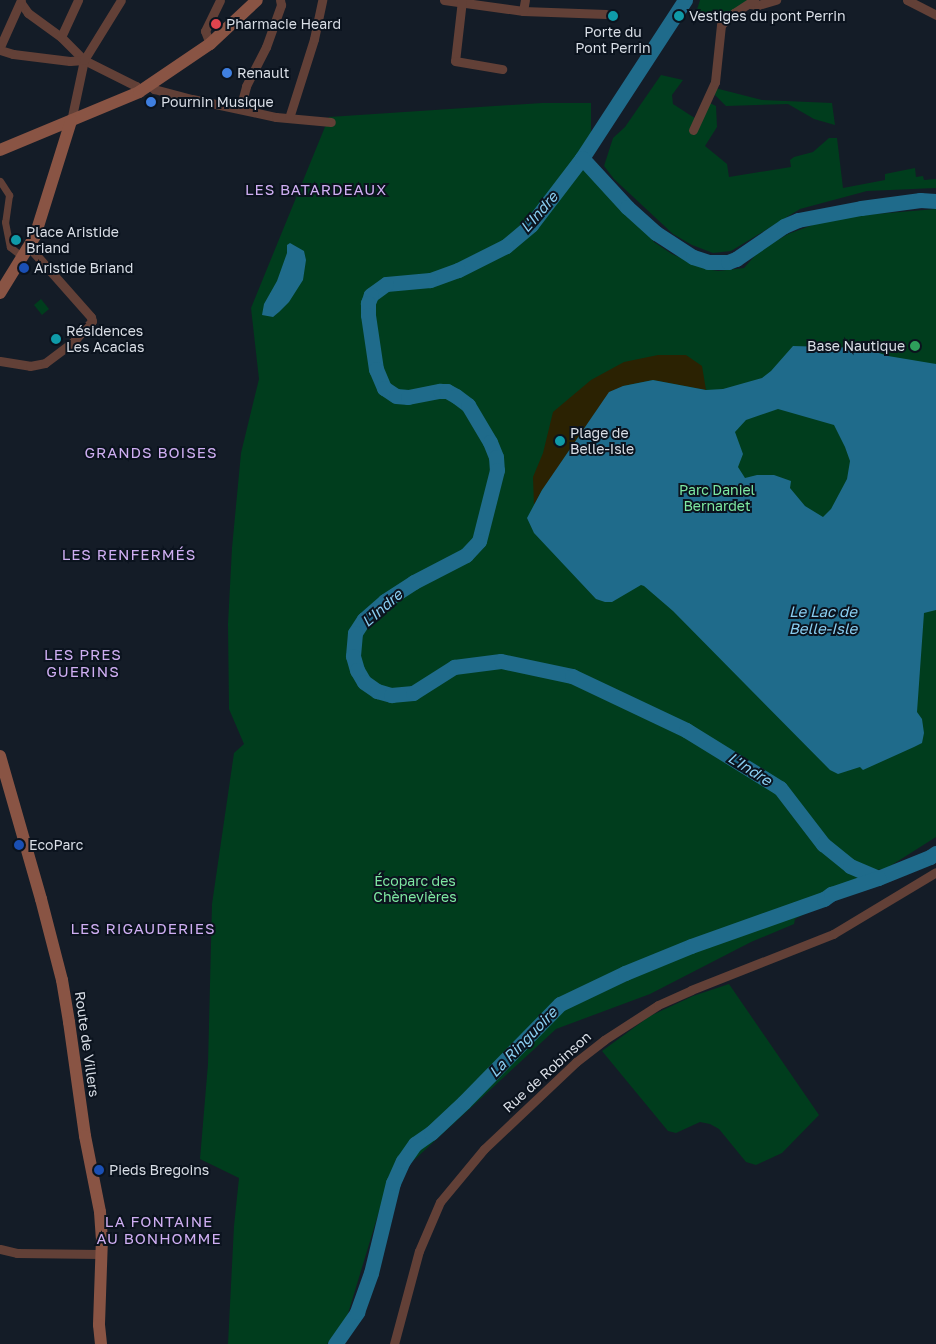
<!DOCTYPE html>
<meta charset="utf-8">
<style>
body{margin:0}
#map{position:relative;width:936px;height:1344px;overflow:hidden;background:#141c27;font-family:"Golos Text",sans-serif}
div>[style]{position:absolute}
.green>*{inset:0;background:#003d1d}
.sand>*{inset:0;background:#2b2202}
.water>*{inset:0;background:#1f6b8b}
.river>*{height:15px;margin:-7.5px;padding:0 7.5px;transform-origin:7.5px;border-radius:7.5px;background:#1f6b8b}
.pedestrian>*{height:7px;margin:-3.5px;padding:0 3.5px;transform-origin:3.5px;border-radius:3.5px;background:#624037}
.minor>*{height:9px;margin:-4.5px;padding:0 4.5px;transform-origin:4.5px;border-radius:4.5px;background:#624037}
.secondary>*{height:12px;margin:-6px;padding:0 6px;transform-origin:6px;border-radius:6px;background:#895444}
.dots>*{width:14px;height:14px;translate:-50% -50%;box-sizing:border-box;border:2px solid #0b131e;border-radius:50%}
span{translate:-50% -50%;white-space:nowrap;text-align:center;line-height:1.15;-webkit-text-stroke:4px #0b131e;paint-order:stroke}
.poi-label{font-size:14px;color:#d9dee6}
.left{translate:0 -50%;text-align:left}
.right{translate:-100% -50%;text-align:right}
.park-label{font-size:14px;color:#7ee8a2}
.street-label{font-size:14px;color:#d9dee6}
.neighbourhood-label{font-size:15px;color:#cfaef2;letter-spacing:1px}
.water-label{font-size:15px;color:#8acef1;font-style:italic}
</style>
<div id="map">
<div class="green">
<div style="clip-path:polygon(700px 0,748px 0,723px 18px,695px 16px)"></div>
<div style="clip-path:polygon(661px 75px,683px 80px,672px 95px,673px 104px,690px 115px,700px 121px,710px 103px,716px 106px,717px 127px,705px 146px,727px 164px,729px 177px,791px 167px,790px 160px,794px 157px,813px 152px,829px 138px,837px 138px,843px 188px,885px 180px,885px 174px,915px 168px,916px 177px,923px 176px,924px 180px,936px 179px,936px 188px,867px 191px,800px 209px,731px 251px,713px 253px,692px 245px,673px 234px,614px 179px,604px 166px,613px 138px,625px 127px)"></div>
<div style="clip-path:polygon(715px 88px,762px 100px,832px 103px,835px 125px,814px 119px,788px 104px,726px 106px,713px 93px)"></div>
<div style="clip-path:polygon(542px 103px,591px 103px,591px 176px,613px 193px,654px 242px,672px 254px,706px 269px,718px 271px,744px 268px,759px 251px,788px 234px,818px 223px,852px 216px,936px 209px,936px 837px,887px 868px,877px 870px,870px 880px,795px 919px,794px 924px,751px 942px,650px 994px,556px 1029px,387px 1185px,347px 1317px,327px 1344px,228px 1344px,234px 1226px,239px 1178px,200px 1159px,208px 1064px,212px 904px,234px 753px,244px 744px,229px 709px,228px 624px,232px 548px,241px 453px,259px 379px,251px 308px,329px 117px)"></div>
<div style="clip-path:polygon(41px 299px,49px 309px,42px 315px,34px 305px)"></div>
<div style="clip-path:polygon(729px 984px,819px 1115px,782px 1153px,756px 1165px,746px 1162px,719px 1129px,710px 1124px,700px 1122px,676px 1133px,668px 1131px,602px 1051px,650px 1016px,693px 996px)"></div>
</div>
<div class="sand">
<div style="clip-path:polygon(658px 355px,686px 355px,702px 366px,706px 390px,653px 380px,623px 386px,542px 490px,534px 505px,533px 477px,543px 453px,553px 412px,591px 380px,624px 362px)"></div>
</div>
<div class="water">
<div style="clip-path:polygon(290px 243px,304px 251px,306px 260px,303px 280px,289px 302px,279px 312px,273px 317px,262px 315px,264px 304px,277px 281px,287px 253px,287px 245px)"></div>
<div style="clip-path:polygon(evenodd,793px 346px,864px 348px,888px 356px,936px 364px,936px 610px,924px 613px,917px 712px,922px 719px,924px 733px,922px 743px,914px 747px,863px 770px,860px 767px,838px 774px,830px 770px,673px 611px,644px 586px,641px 585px,612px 602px,605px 602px,596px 599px,534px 533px,527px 518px,542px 490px,609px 392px,623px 386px,653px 380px,706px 390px,723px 389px,762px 378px,771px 371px,793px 346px,778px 409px,834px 425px,845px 447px,850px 461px,847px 479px,831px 509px,823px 517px,805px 506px,790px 488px,791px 481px,774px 475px,757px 475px,745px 478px,738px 467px,743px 454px,735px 432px,746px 420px,778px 409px)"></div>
</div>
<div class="river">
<div style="left:685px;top:0;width:189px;rotate:123.1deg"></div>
<div style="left:582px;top:158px;width:84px;rotate:127.3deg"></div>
<div style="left:531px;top:225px;width:33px;rotate:140deg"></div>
<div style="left:506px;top:246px;width:54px;rotate:153.4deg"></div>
<div style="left:458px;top:270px;width:30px;rotate:160deg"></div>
<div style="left:430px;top:280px;width:44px;rotate:174.8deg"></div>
<div style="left:386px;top:284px;width:19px;rotate:144deg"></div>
<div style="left:371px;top:295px;width:9px;rotate:111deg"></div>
<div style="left:368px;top:303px;width:12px;rotate:90deg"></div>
<div style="left:368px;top:315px;width:55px;rotate:81.6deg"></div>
<div style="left:376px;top:369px;width:21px;rotate:67deg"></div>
<div style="left:384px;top:388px;width:14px;rotate:34deg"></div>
<div style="left:396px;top:396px;width:12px;rotate:5deg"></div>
<div style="left:408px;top:397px;width:33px;rotate:-11deg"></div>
<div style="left:440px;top:391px;width:7px"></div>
<div style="left:447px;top:391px;width:10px;rotate:29deg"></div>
<div style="left:456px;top:396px;width:15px;rotate:37deg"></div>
<div style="left:468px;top:405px;width:43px;rotate:59.3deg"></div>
<div style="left:490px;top:442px;width:16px;rotate:68deg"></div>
<div style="left:496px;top:457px;width:13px;rotate:86deg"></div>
<div style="left:497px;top:470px;width:73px;rotate:104.2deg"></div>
<div style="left:479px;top:541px;width:19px;rotate:133deg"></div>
<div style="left:466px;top:555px;width:59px;rotate:152.6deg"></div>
<div style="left:414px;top:582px;width:35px;rotate:147deg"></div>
<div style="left:385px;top:601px;width:28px;rotate:139deg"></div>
<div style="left:364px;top:619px;width:17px;rotate:123deg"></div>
<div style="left:355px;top:633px;width:23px;rotate:95deg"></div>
<div style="left:353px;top:656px;width:15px;rotate:74deg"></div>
<div style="left:357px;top:670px;width:14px;rotate:60deg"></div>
<div style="left:364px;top:682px;width:16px;rotate:35deg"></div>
<div style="left:377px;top:691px;width:15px;rotate:16deg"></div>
<div style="left:391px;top:695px;width:22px;rotate:-5deg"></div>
<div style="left:413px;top:693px;width:49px;rotate:-32.4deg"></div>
<div style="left:454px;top:667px;width:47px;rotate:-7.3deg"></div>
<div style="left:501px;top:661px;width:73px;rotate:11.9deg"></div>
<div style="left:572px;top:676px;width:126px;rotate:25.3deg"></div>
<div style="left:686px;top:730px;width:110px;rotate:31.7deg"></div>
<div style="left:780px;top:788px;width:71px;rotate:52.5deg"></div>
<div style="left:823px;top:844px;width:35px;rotate:39deg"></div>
<div style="left:850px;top:866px;width:30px;rotate:23deg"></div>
<div style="left:878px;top:878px;width:56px;rotate:-22deg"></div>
<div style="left:930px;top:857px;width:7px;rotate:-34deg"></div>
<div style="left:582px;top:158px;width:67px;rotate:47.4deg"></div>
<div style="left:627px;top:207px;width:39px;rotate:42deg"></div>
<div style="left:656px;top:233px;width:44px;rotate:33deg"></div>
<div style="left:693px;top:257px;width:16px;rotate:18deg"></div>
<div style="left:708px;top:262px;width:20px"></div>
<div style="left:728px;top:262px;width:9px;rotate:-21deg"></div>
<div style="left:736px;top:259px;width:58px;rotate:-34.5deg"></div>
<div style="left:784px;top:226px;width:15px;rotate:-23deg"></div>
<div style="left:798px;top:220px;width:64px;rotate:-10.8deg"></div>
<div style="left:861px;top:208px;width:60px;rotate:-7.7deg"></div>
<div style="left:920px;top:200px;width:16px;rotate:4deg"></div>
<div style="left:335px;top:1344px;width:39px;rotate:-55deg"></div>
<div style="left:357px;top:1312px;width:41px;rotate:-70.3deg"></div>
<div style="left:371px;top:1273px;width:93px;rotate:-76.3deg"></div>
<div style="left:393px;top:1183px;width:24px;rotate:-66deg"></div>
<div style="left:403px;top:1161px;width:21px;rotate:-55deg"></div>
<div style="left:415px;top:1144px;width:19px;rotate:-35deg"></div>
<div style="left:431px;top:1133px;width:45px;rotate:-43.2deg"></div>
<div style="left:464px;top:1102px;width:137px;rotate:-45.6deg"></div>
<div style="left:560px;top:1004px;width:72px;rotate:-25.5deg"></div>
<div style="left:625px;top:973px;width:71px;rotate:-22.2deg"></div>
<div style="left:691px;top:946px;width:141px;rotate:-19.5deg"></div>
<div style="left:824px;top:899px;width:9px;rotate:-36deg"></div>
<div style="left:831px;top:894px;width:50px;rotate:-18.8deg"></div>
</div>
<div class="pedestrian">
<div style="left:0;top:181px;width:17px;rotate:57deg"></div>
<div style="left:9px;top:195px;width:27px;rotate:98deg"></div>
<div style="left:5px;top:222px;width:25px;rotate:79deg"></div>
<div style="left:10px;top:247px;width:16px;rotate:38deg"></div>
</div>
<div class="minor">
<div style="left:444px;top:0;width:80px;rotate:7.9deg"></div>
<div style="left:523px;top:11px;width:83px;rotate:2.1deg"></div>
<div style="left:462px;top:0;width:61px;rotate:96.5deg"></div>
<div style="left:455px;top:61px;width:48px;rotate:9.7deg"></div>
<div style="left:907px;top:0;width:33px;rotate:27deg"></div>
<div style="left:21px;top:3px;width:12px;rotate:55deg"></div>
<div style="left:28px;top:13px;width:41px;rotate:36deg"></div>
<div style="left:61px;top:37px;width:33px;rotate:45deg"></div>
<div style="left:84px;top:60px;width:58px;rotate:26.6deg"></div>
<div style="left:136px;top:86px;width:7px;rotate:63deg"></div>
<div style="left:750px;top:4px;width:8px;rotate:7deg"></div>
<div style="left:758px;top:5px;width:19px;rotate:-16deg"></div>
<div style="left:523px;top:11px;width:11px;rotate:-80deg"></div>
<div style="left:61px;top:37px;width:41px;rotate:-65.3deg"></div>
<div style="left:210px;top:44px;width:14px;rotate:-111deg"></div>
<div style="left:205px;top:31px;width:34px;rotate:-64deg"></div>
<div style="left:0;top:47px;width:51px;rotate:-65.9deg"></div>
<div style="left:0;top:50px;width:14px;rotate:17deg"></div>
<div style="left:13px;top:54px;width:57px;rotate:7deg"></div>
<div style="left:70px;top:61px;width:14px;rotate:-4deg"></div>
<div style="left:150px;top:85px;width:6px;rotate:45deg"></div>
<div style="left:154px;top:89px;width:39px;rotate:15deg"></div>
<div style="left:192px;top:99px;width:86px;rotate:12.1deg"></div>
<div style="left:276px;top:117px;width:55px;rotate:5.2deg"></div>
<div style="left:240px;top:109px;width:24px;rotate:-75deg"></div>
<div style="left:246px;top:86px;width:44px;rotate:-62.9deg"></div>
<div style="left:266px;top:47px;width:45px;rotate:-70.3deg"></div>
<div style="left:281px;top:5px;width:5px;rotate:-101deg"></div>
<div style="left:289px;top:118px;width:83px;rotate:-72.4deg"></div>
<div style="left:314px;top:39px;width:40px;rotate:-78deg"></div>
<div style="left:71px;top:121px;width:62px;rotate:-78deg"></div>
<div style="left:84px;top:60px;width:70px;rotate:-58.3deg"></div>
<div style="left:693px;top:130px;width:53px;rotate:-65.4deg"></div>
<div style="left:715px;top:82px;width:57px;rotate:-84deg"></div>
<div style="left:721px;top:25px;width:18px;rotate:-43deg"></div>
<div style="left:734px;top:13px;width:24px;rotate:-33deg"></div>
<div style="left:0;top:361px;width:30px;rotate:9deg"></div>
<div style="left:30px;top:366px;width:15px;rotate:-11deg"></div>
<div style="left:45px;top:363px;width:36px;rotate:-37deg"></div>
<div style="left:74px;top:341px;width:27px;rotate:-48deg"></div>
<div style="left:92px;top:321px;width:4px;rotate:-104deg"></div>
<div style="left:91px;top:317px;width:94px;rotate:-131.5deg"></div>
<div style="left:0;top:1249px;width:17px;rotate:13deg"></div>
<div style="left:17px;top:1253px;width:84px;rotate:0.7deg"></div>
<div style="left:394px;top:1344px;width:96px;rotate:-75deg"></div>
<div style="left:419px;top:1251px;width:53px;rotate:-66.8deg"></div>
<div style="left:440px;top:1202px;width:69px;rotate:-50.3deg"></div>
<div style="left:484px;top:1149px;width:127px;rotate:-43.4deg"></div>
<div style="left:576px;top:1062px;width:36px;rotate:-38deg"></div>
<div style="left:604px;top:1040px;width:64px;rotate:-32.9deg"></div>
<div style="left:658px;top:1005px;width:36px;rotate:-24deg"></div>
<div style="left:691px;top:990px;width:153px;rotate:-21.5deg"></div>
<div style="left:833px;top:934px;width:120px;rotate:-31deg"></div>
</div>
<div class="secondary">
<div style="left:0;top:150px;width:151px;rotate:-22.6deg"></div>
<div style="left:139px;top:92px;width:86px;rotate:-34.1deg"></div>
<div style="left:210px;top:44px;width:64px;rotate:-43.1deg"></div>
<div style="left:0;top:293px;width:67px;rotate:-58.4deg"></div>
<div style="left:35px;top:236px;width:121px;rotate:-72.6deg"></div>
<div style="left:0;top:756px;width:149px;rotate:74deg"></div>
<div style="left:41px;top:899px;width:84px;rotate:75.5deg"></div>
<div style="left:62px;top:980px;width:43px;rotate:80.5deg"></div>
<div style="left:69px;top:1022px;width:115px;rotate:82deg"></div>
<div style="left:85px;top:1136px;width:77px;rotate:78.8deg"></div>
<div style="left:100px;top:1212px;width:26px;rotate:86deg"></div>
<div style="left:102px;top:1238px;width:87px;rotate:92deg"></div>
<div style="left:99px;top:1325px;width:19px;rotate:84deg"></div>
</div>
<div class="dots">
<div style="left:613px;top:16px;background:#0f9aa8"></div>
<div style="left:679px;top:16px;background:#0f9aa8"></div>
<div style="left:216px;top:24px;background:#e0444e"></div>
<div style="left:227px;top:73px;background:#3f7fe0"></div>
<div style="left:151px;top:102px;background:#3f7fe0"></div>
<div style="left:16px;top:240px;background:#0f9aa8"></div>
<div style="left:24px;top:268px;background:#1a4fb4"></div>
<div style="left:56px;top:339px;background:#0f9aa8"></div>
<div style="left:915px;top:346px;background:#2e9e5b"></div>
<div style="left:560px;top:441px;background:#0f9aa8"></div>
<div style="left:19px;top:845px;background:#1a4fb4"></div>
<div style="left:99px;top:1170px;background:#1a4fb4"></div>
</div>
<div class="poi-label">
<span class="left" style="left:689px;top:16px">Vestiges du pont Perrin</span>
<span class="left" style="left:226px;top:24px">Pharmacie Heard</span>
<span style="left:613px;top:40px">Porte du<br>Pont Perrin</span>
<span class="left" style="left:237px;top:73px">Renault</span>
<span class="left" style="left:161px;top:102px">Pournin Musique</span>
<span class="left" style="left:26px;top:240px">Place Aristide<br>Briand</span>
<span class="left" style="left:34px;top:268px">Aristide Briand</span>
<span class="left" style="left:66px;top:339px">Résidences<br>Les Acacias</span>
<span class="right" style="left:905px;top:346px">Base Nautique</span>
<span class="left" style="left:570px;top:441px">Plage de<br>Belle-Isle</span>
<span class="left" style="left:29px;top:845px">EcoParc</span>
<span class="left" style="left:109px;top:1170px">Pieds Bregoins</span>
</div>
<div class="park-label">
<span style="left:717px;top:498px">Parc Daniel<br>Bernardet</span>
<span style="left:415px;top:889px">Écoparc des<br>Chènevières</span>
</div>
<div class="street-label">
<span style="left:87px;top:1044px;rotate:82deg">Route de Villers</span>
<span style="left:547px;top:1072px;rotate:-42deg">Rue de Robinson</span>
</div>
<div class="neighbourhood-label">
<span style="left:316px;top:190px">LES BATARDEAUX</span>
<span style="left:151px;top:453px">GRANDS BOISES</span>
<span style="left:129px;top:555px">LES RENFERMÉS</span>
<span style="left:83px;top:663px">LES PRES<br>GUERINS</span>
<span style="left:143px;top:929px">LES RIGAUDERIES</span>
<span style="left:159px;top:1230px">LA FONTAINE<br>AU BONHOMME</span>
</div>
<div class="water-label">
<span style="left:539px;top:212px;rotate:-49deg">L'Indre</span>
<span style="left:382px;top:608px;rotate:-41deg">L'Indre</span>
<span style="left:823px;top:620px">Le Lac de<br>Belle-Isle</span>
<span style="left:750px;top:769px;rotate:32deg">L'Indre</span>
<span style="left:523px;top:1042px;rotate:-46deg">La Ringuoire</span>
</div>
</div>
